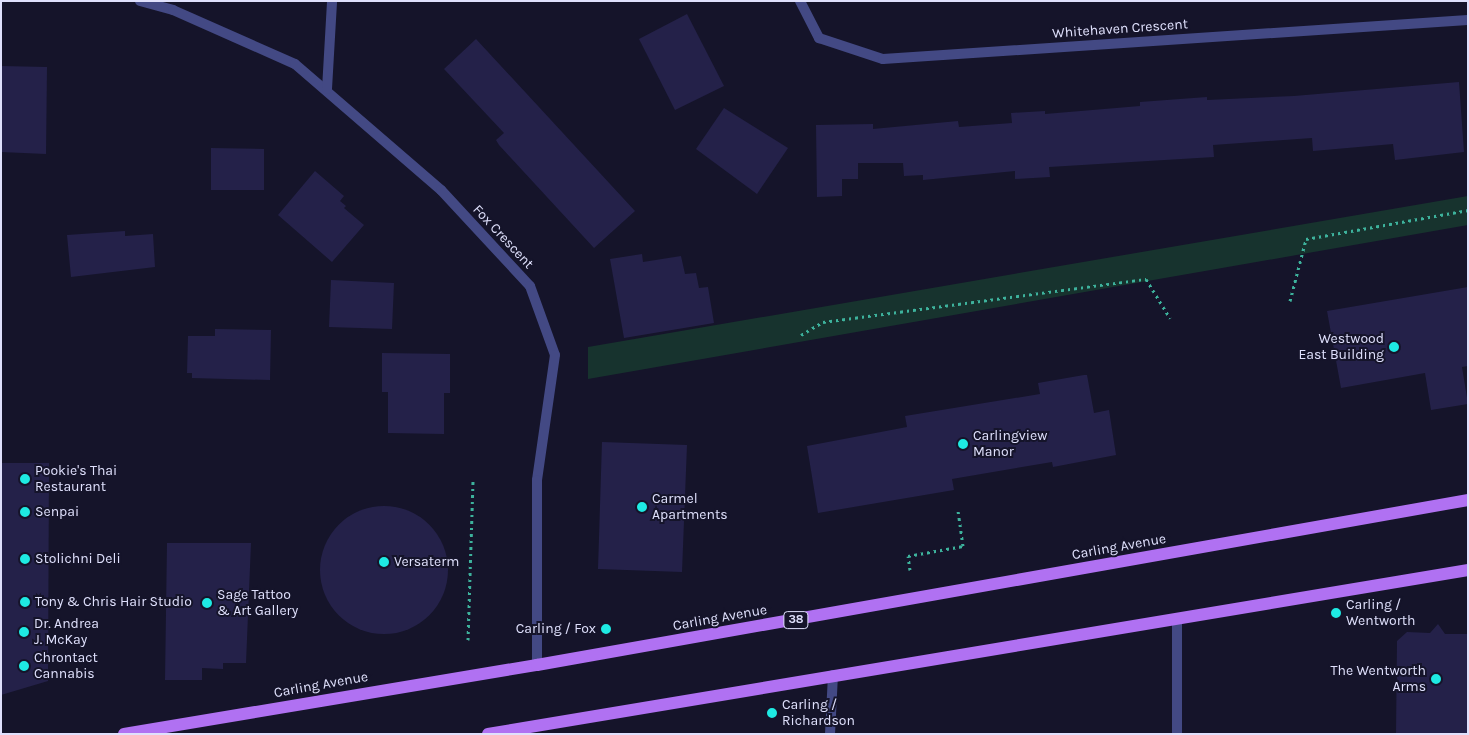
<!DOCTYPE html>
<style>
body{margin:0}
#map{position:relative;width:1469px;height:735px;overflow:hidden;background:#15142a;font-family:Karla,sans-serif}
div>[style]{position:absolute}
.green>*{inset:0;background:#17332e}
.building>*{inset:0;background:#242149}
.round{border-radius:50%}
.path>*{height:3px;margin-top:-1.5px;transform-origin:0;background:repeating-linear-gradient(90deg,#3db29c 0 2.5px,transparent 0 6.5px)}
.street>*{height:10px;margin:-5px;padding:0 5px;transform-origin:5px;border-radius:5px;background:#434984}
.primary>*{height:12px;margin:-6px;padding:0 6px;transform-origin:6px;border-radius:6px;background:#b071f2}
.dots>*{width:14px;height:14px;translate:-50% -50%;box-sizing:border-box;border:2px solid #15142a;border-radius:50%}
span{translate:-50% -50%;white-space:nowrap;text-align:center;line-height:1.15;-webkit-text-stroke:4px #15142a;paint-order:stroke}
.shield-label span{padding:1px 4px;background:#15142a;border:1px solid;border-radius:4px;-webkit-text-stroke-width:0}
.shield-label{font-size:12px;color:#dfe0fc;font-weight:700}
.street-label{font-size:14px;color:#dfe0fc}
.poi-label{font-size:14px;color:#dfe0fc}
.right{translate:-100% -50%;text-align:right}
.left{translate:0 -50%;text-align:left}
.frame{position:absolute;inset:0;border:2px solid #dfe0fc;pointer-events:none}
</style>
<div id="map">
<div class="green">
<div style="clip-path:polygon(1468px 196px,1468px 225px,588px 379px,588px 347px)"></div>
</div>
<div class="building">
<div style="clip-path:polygon(687px 14px,724px 86px,675px 110px,639px 39px)"></div>
<div style="clip-path:polygon(476px 39px,635px 211px,594px 248px,499px 145px,496px 140px,504px 133px,444px 69px)"></div>
<div style="clip-path:polygon(1px 66px,47px 67px,46px 154px,1px 152px)"></div>
<div style="clip-path:polygon(1459px 82px,1464px 152px,1395px 160px,1393px 144px,1313px 151px,1312px 138px,1213px 145px,1214px 157px,1049px 167px,1050px 177px,1015px 179px,1015px 171px,923px 180px,923px 175px,904px 176px,903px 163px,858px 163px,858px 179px,842px 179px,842px 196px,817px 197px,816px 125px,873px 124px,873px 129px,958px 121px,959px 127px,1012px 123px,1011px 113px,1045px 111px,1045px 114px,1140px 106px,1140px 102px,1207px 97px,1207px 100px,1294px 96px)"></div>
<div style="clip-path:polygon(724px 108px,788px 148px,757px 194px,696px 149px)"></div>
<div style="clip-path:polygon(211px 148px,264px 149px,264px 190px,211px 190px)"></div>
<div style="clip-path:polygon(315px 171px,344px 196px,340px 201px,346px 206px,344px 208px,364px 225px,332px 262px,278px 215px)"></div>
<div style="clip-path:polygon(125px 231px,125px 236px,153px 234px,155px 267px,71px 277px,67px 235px)"></div>
<div style="clip-path:polygon(642px 254px,643px 262px,681px 256px,685px 274px,696px 273px,699px 288px,708px 287px,714px 323px,624px 338px,610px 259px)"></div>
<div style="clip-path:polygon(331px 280px,394px 283px,392px 329px,329px 327px)"></div>
<div style="clip-path:polygon(1468px 287px,1468px 366px,1462px 367px,1468px 404px,1431px 410px,1425px 373px,1341px 388px,1327px 311px)"></div>
<div style="clip-path:polygon(215px 329px,271px 330px,270px 380px,192px 378px,192px 373px,187px 373px,188px 336px,215px 336px)"></div>
<div style="clip-path:polygon(382px 353px,450px 354px,450px 393px,444px 393px,444px 434px,388px 433px,388px 392px,382px 392px)"></div>
<div style="clip-path:polygon(1084px 375px,1087px 375px,1094px 413px,1109px 410px,1116px 455px,1053px 467px,1052px 462px,952px 479px,954px 490px,818px 513px,807px 446px,907px 427px,905px 416px,1040px 394px,1038px 383px)"></div>
<div style="clip-path:polygon(602px 442px,687px 445px,682px 572px,598px 569px)"></div>
<div style="clip-path:polygon(1px 463px,49px 463px,48px 681px,1px 695px)"></div>
<div class="round" style="left:320px;top:506px;width:128px;height:128px"></div>
<div style="clip-path:polygon(167px 543px,251px 543px,246px 663px,223px 663px,223px 669px,202px 668px,202px 680px,165px 680px)"></div>
<div style="clip-path:polygon(1438px 624px,1445px 634px,1468px 634px,1468px 734px,1396px 734px,1397px 641px,1407px 632px,1430px 633px)"></div>
</div>
<div class="path">
<div style="left:1290px;top:301px;width:64px;rotate:-75.5deg"></div>
<div style="left:1306px;top:239px;width:165px;rotate:-10.1deg"></div>
<div style="left:801px;top:335px;width:26px;rotate:-31deg"></div>
<div style="left:823px;top:322px;width:326px;rotate:-7.6deg"></div>
<div style="left:1146px;top:279px;width:46px;rotate:58.4deg"></div>
<div style="left:910px;top:570px;width:14px;rotate:-98deg"></div>
<div style="left:908px;top:556px;width:56px;rotate:-10.3deg"></div>
<div style="left:963px;top:546px;width:35px;rotate:-98deg"></div>
<div style="left:468px;top:640px;width:161px;rotate:-88.2deg"></div>
</div>
<div class="street">
<div style="left:140px;top:1px;width:34px;rotate:15deg"></div>
<div style="left:173px;top:10px;width:133px;rotate:23.9deg"></div>
<div style="left:295px;top:64px;width:193px;rotate:40.8deg"></div>
<div style="left:441px;top:190px;width:131px;rotate:47.2deg"></div>
<div style="left:530px;top:286px;width:73px;rotate:70.1deg"></div>
<div style="left:555px;top:355px;width:126px;rotate:98.2deg"></div>
<div style="left:537px;top:480px;width:185px;rotate:90deg"></div>
<div style="left:800px;top:1px;width:42px;rotate:62.8deg"></div>
<div style="left:819px;top:38px;width:67px;rotate:18.2deg"></div>
<div style="left:883px;top:59px;width:586px;rotate:-3.81deg"></div>
<div style="left:327px;top:89px;width:88px;rotate:-86.7deg"></div>
<div style="left:1177px;top:618px;width:116px;rotate:90deg"></div>
<div style="left:830px;top:734px;width:59px;rotate:-87.1deg"></div>
</div>
<div class="primary">
<div style="left:124px;top:734px;width:419px;rotate:-9.5deg"></div>
<div style="left:537px;top:665px;width:946px;rotate:-10.05deg"></div>
<div style="left:488px;top:734px;width:994px;rotate:-9.5deg"></div>
</div>
<div class="dots">
<div style="left:1394px;top:347px;background:#1eeae3"></div>
<div style="left:963px;top:444px;background:#1eeae3"></div>
<div style="left:25px;top:479px;background:#1eeae3"></div>
<div style="left:642px;top:507px;background:#1eeae3"></div>
<div style="left:25px;top:512px;background:#1eeae3"></div>
<div style="left:25px;top:559px;background:#1eeae3"></div>
<div style="left:384px;top:562px;background:#1eeae3"></div>
<div style="left:25px;top:602px;background:#1eeae3"></div>
<div style="left:207px;top:603px;background:#1eeae3"></div>
<div style="left:1336px;top:613px;background:#1eeae3"></div>
<div style="left:606px;top:629px;background:#1eeae3"></div>
<div style="left:24px;top:632px;background:#1eeae3"></div>
<div style="left:24px;top:666px;background:#1eeae3"></div>
<div style="left:1436px;top:679px;background:#1eeae3"></div>
<div style="left:772px;top:713px;background:#1eeae3"></div>
</div>
<div class="shield-label">
<span style="left:796px;top:620px">38</span>
</div>
<div class="street-label">
<span style="left:1120px;top:29px;rotate:-4deg">Whitehaven Crescent</span>
<span style="left:503px;top:237px;rotate:47deg">Fox Crescent</span>
<span style="left:1119px;top:547px;rotate:-10deg">Carling Avenue</span>
<span style="left:720px;top:618px;rotate:-10deg">Carling Avenue</span>
<span style="left:321px;top:685px;rotate:-10deg">Carling Avenue</span>
</div>
<div class="poi-label">
<span class="right" style="left:1384px;top:347px">Westwood<br>East Building</span>
<span class="left" style="left:973px;top:444px">Carlingview<br>Manor</span>
<span class="left" style="left:35px;top:479px">Pookie's Thai<br>Restaurant</span>
<span class="left" style="left:652px;top:507px">Carmel<br>Apartments</span>
<span class="left" style="left:35px;top:512px">Senpai</span>
<span class="left" style="left:35px;top:559px">Stolichni Deli</span>
<span class="left" style="left:394px;top:562px">Versaterm</span>
<span class="left" style="left:217px;top:603px">Sage Tattoo<br>&amp; Art Gallery</span>
<span class="left" style="left:35px;top:602px">Tony &amp; Chris Hair Studio</span>
<span class="left" style="left:1346px;top:613px">Carling /<br>Wentworth</span>
<span class="left" style="left:34px;top:632px">Dr. Andrea<br>J. McKay</span>
<span class="right" style="left:596px;top:629px">Carling / Fox</span>
<span class="left" style="left:34px;top:666px">Chrontact<br>Cannabis</span>
<span class="right" style="left:1426px;top:679px">The Wentworth<br>Arms</span>
<span class="left" style="left:782px;top:713px">Carling /<br>Richardson</span>
</div>
<div class="frame"></div>
</div>
